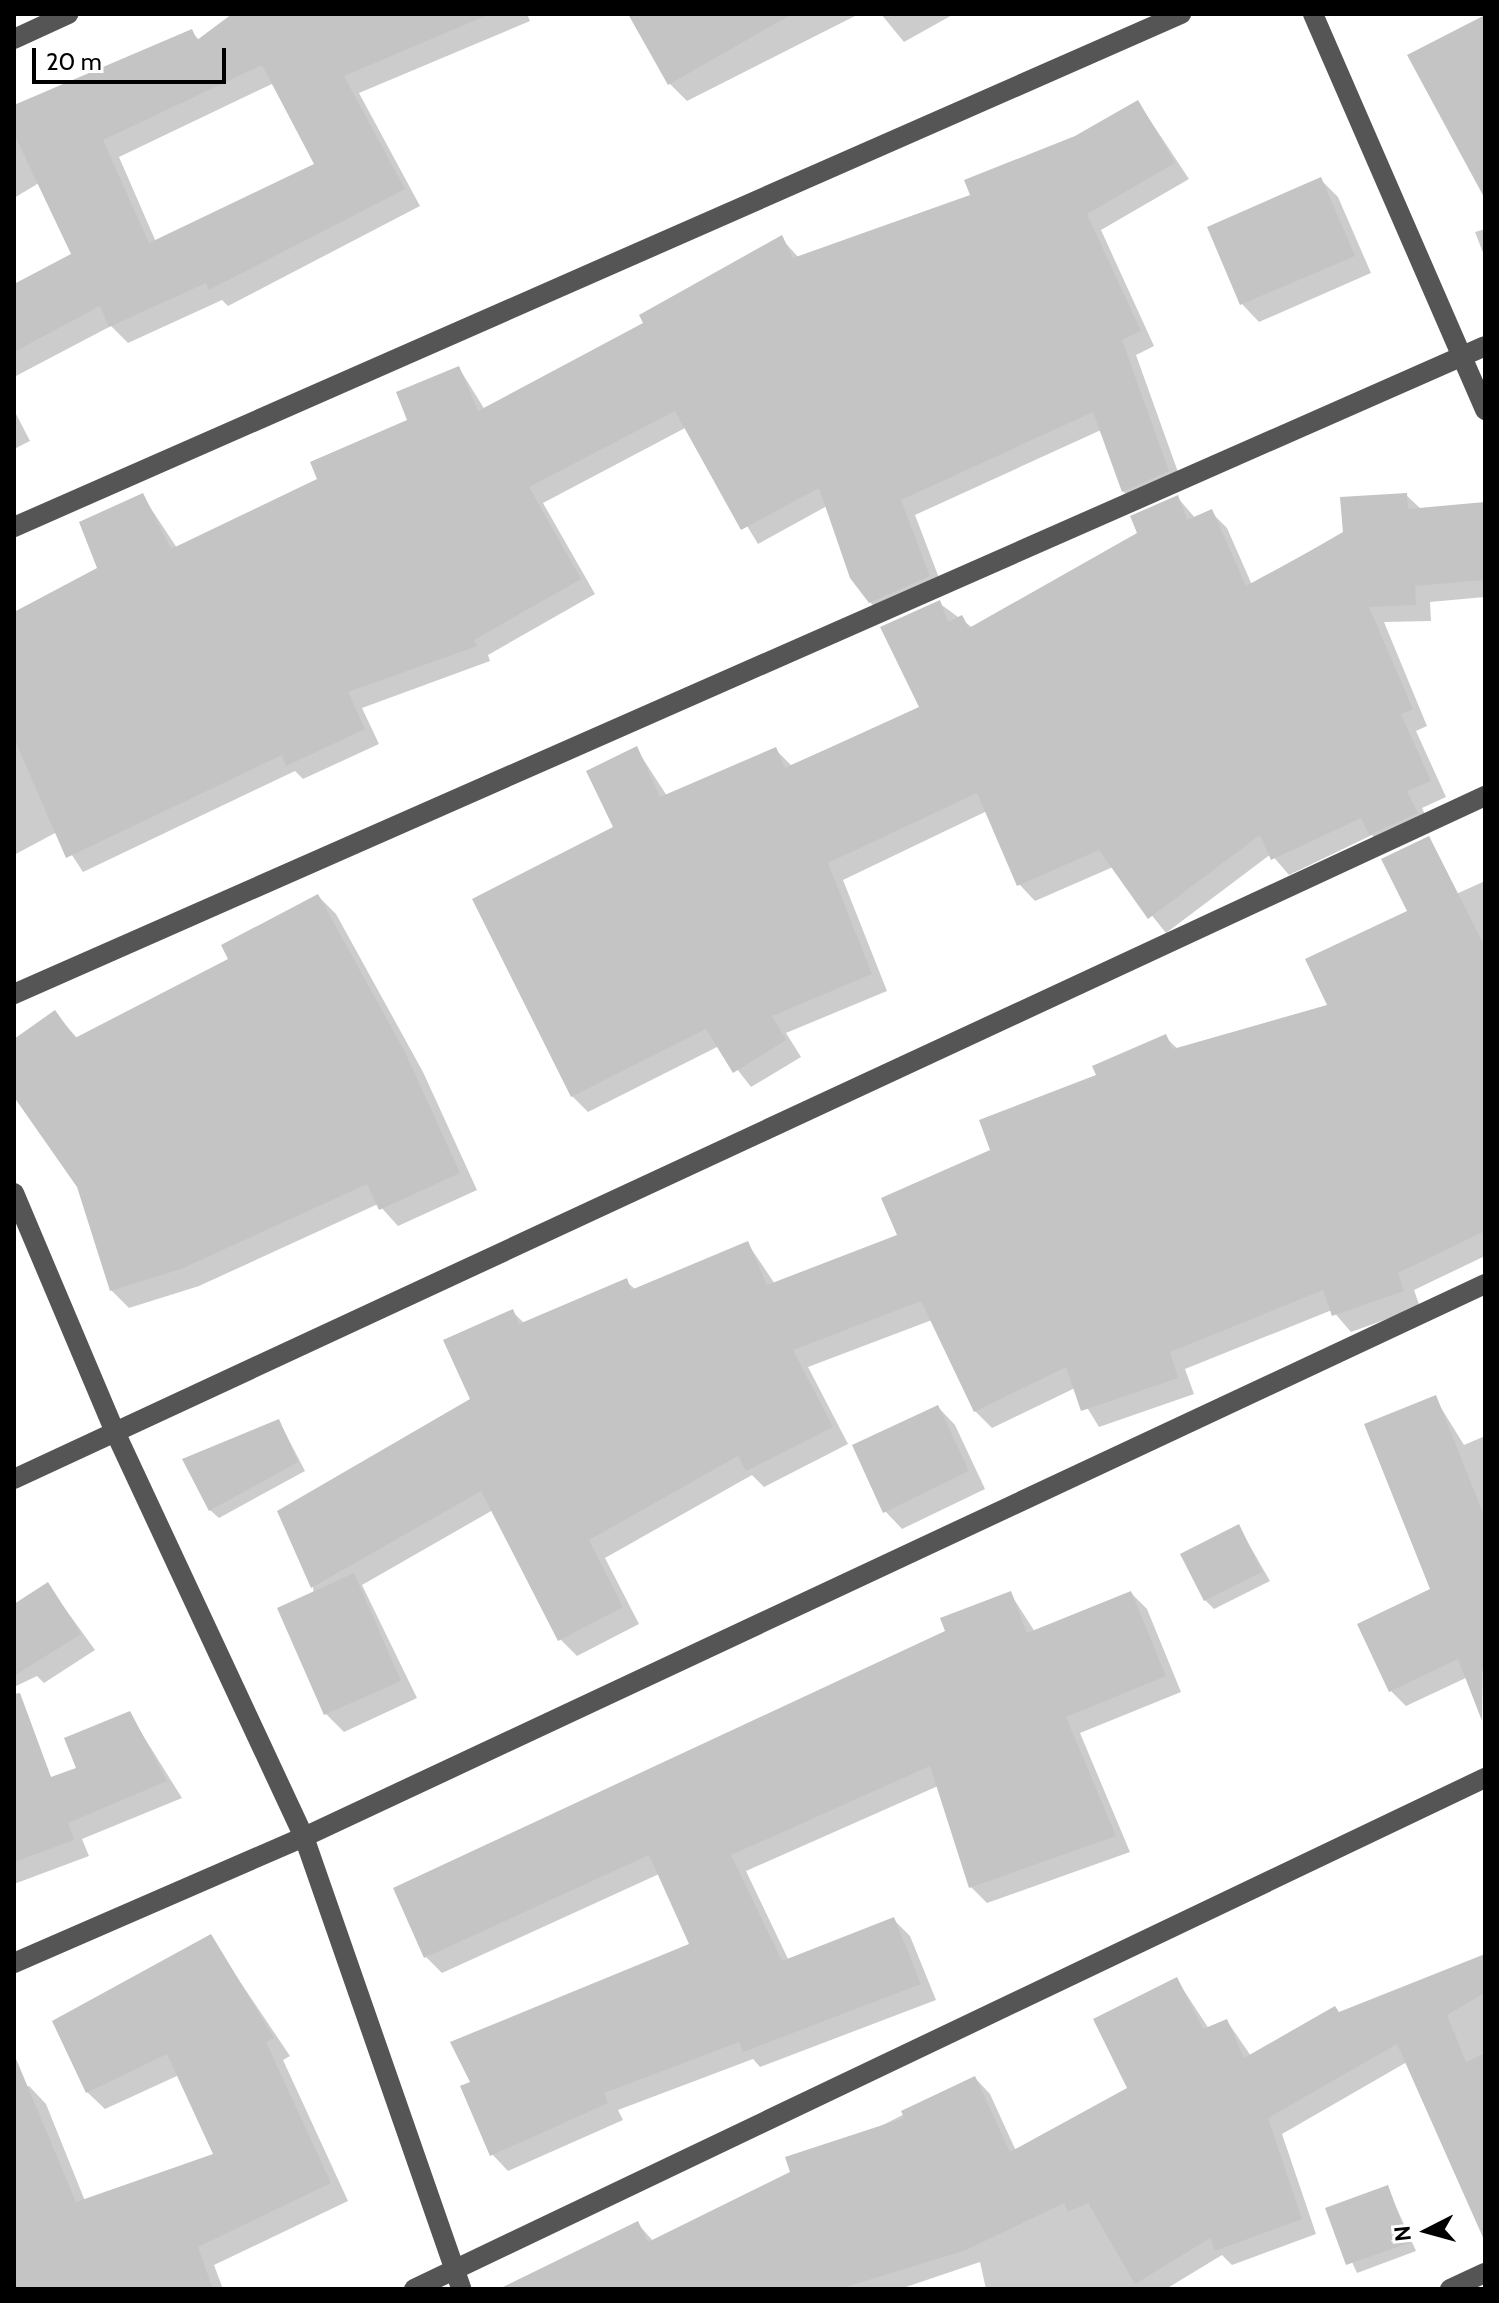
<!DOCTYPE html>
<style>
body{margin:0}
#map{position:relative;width:1499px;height:2303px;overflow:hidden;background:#fff;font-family:Cabin,sans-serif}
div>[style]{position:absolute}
.shadow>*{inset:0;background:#0003}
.building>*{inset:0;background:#c4c4c4}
.minor>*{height:20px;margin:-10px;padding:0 10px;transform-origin:10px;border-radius:10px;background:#555}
span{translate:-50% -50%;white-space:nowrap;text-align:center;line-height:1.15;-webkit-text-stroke:6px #fff;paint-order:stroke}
.frame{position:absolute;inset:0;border:16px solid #000;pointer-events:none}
.north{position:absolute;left:1387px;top:2191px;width:80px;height:80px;-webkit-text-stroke:6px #fff;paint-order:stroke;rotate:264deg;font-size:22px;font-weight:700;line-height:32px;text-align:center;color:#000}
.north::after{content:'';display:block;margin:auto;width:28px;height:36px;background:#000;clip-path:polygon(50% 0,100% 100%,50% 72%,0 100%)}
.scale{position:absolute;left:32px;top:48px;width:194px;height:36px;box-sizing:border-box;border:4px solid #000;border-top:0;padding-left:10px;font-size:24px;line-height:28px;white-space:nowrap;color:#000;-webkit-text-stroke:6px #fff;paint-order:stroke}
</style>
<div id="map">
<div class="shadow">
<div style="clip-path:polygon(evenodd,247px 14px,527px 14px,530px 21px,359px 93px,420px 206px,228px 306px,222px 300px,128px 343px,111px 326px,14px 377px,14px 286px,73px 255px,39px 183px,14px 198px,14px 107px,191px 31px,200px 41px,247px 14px,274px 83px,317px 164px,156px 242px,119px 157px,274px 83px)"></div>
<div style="clip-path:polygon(635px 14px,859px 14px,687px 101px,670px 84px)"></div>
<div style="clip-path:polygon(881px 14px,954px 14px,904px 42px)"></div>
<div style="clip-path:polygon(1138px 102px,1189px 179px,1101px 230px,1154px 346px,1136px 355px,1183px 486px,1138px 506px,1123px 491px,1101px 430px,915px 515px,944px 591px,885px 617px,870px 602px,827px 506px,758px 544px,687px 427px,543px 503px,595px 594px,488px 655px,490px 661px,362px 708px,379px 744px,303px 779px,295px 771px,83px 872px,57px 832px,14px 855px,14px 614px,100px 569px,142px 495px,177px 548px,320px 480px,410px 421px,459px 368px,485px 410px,646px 324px,781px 238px,799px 258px,973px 196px)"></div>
<div style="clip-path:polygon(1320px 179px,1338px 197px,1371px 273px,1259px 322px,1242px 304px)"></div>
<div style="clip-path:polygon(1485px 229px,1485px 258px,1475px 232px)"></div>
<div style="clip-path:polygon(14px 410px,30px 441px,14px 449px)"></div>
<div style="clip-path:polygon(1406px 495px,1421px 509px,1485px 504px,1485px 597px,1430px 602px,1431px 621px,1384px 622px,1427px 726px,1416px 731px,1446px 797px,1422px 808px,1432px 829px,1387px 850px,1372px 835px,1289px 875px,1271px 854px,1166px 933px,1113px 867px,1035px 901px,1019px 884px,987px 811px,843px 880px,887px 991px,786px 1033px,801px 1057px,751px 1087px,719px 1046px,588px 1112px,572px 1096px,615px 828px,636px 748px,667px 796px,775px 749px,791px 765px,922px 708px,939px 603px,973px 628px,1139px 534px,1178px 498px,1196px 519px,1211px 512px,1227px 528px,1252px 585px)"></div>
<div style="clip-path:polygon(1485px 881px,1485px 1256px,1414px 1290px,1420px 1307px,1351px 1332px,1332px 1310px,1185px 1369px,1194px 1394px,1099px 1427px,1075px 1388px,992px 1428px,975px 1411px,932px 1320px,808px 1367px,848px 1444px,764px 1487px,752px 1475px,605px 1558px,639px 1624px,577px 1656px,560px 1639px,493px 1510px,362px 1585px,417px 1698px,344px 1732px,326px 1714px,313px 1587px,472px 1400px,512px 1311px,525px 1324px,626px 1281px,636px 1290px,748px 1244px,775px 1284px,899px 1236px,992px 1151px,1099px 1076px,1165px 1037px,1179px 1050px,1329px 1006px,1308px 961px)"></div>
<div style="clip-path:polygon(318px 896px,336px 914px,423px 1072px,477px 1190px,398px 1226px,378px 1204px,199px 1286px,129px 1308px,111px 1290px,79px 1186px,14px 1094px,14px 1041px,55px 1013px,78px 1039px,231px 960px)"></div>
<div style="clip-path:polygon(1435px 1398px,1464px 1445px,1485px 1436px,1485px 1669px,1406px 1706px,1391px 1691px,1432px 1590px)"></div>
<div style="clip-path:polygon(938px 1407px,955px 1425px,985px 1489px,902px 1529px,885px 1511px)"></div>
<div style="clip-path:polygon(279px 1421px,305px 1471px,219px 1518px,210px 1510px)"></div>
<div style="clip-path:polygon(1239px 1527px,1270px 1581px,1214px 1609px,1205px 1600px)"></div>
<div style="clip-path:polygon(48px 1585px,95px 1650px,44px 1683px,37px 1676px,14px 1687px,14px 1607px)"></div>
<div style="clip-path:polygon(1010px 1593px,1035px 1632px,1131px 1593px,1147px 1609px,1181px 1692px,1080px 1733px,1130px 1852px,987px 1903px,971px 1887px,938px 1786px,746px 1871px,789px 1961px,894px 1920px,910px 1936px,936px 2000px,760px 2067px,753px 2059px,618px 2110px,623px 2120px,508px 2171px,492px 2154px,692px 1945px,659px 1874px,442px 1973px,426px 1957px)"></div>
<div style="clip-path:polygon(129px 1713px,182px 1798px,82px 1839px,89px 1856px,14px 1884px,14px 1793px,79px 1769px)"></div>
<div style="clip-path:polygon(210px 1937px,290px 2056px,283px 2060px,348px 2201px,214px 2265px,223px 2289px,14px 2289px,14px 2092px,29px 2086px,46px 2104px,85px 2201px,216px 2155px,179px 2075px,105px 2109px,87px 2092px)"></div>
<div style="clip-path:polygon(1485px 1956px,1485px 2178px,1407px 2062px,1282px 2134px,1316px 2234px,1232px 2265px,1222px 2255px,1166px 2289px,986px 2289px,980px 2262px,900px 2289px,562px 2289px,637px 2223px,654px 2242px,975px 2078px,990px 2094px,1016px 2151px,1129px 2088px,1177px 1980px,1209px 2029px,1227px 2021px,1251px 2056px)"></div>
<div style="clip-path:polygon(1387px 2187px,1416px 2251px,1357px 2273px,1328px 2209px)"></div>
</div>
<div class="building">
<div style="clip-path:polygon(evenodd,232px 14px,490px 14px,344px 76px,405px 189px,209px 290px,206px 283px,109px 327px,100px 306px,14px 352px,14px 284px,71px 254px,14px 134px,14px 105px,192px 29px,197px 40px,232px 14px,262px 65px,314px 164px,149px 243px,103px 140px,262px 65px)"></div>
<div style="clip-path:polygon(628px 14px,792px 14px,668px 85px)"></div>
<div style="clip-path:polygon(1485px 15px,1485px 199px,1407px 55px)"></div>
<div style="clip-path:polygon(1138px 100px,1175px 163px,1087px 214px,1141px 331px,1122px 340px,1169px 471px,1122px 492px,1093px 412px,901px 500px,930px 576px,869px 603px,850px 578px,819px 488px,741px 530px,675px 411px,529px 487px,581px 579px,474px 640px,477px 646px,348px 692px,365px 729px,286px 766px,282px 755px,66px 858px,14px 738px,14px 612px,97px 568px,79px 522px,143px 493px,171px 549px,317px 479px,310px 462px,407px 420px,396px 392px,459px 366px,478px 411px,643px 323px,639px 315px,782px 235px,793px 258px,970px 195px,964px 180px,1075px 136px)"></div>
<div style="clip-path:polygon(1321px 177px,1355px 256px,1240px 305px,1207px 227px)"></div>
<div style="clip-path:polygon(1407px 493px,1408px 509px,1485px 502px,1485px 580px,1415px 586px,1416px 605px,1369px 607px,1413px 709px,1401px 714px,1431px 781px,1407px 791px,1418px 813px,1369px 835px,1361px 818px,1271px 860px,1260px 835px,1148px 919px,1099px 850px,1017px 886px,977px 793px,828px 863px,872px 974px,772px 1016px,786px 1040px,733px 1073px,706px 1029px,571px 1097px,472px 899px,613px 827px,586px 771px,637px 746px,660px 797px,776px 747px,785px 768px,919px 707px,880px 627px,940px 600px,948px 622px,962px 615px,969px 628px,1137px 533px,1130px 516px,1178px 495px,1187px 520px,1212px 509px,1246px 586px,1343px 533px,1340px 497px)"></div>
<div style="clip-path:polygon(1429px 836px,1485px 947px,1485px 1231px,1398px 1273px,1404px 1291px,1332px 1316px,1323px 1290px,1170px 1352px,1178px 1378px,1081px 1411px,1066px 1367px,974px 1412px,921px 1301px,793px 1350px,833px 1427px,746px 1471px,738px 1456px,589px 1540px,623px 1607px,558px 1641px,481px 1491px,311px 1588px,277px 1511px,470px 1399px,443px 1340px,513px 1309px,519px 1324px,627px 1278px,631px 1290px,748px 1241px,767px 1285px,897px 1235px,881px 1198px,990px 1150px,979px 1120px,1096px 1075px,1092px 1066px,1166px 1034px,1173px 1049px,1327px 1005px,1305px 959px,1407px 911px,1381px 859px)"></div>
<div style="clip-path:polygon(318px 894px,405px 1052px,460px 1173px,379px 1210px,367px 1184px,181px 1269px,110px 1291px,77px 1187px,14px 1097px,14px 1039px,55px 1010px,75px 1038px,228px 959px,221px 945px)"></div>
<div style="clip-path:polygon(1436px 1395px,1485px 1518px,1482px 1721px,1458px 1659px,1389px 1692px,1357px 1624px,1430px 1589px,1364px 1424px)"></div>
<div style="clip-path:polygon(938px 1405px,969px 1471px,883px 1513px,852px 1445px)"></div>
<div style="clip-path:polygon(279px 1419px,298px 1462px,209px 1511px,182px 1459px)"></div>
<div style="clip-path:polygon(1239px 1524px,1262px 1572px,1204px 1601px,1180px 1554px)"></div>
<div style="clip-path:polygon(354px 1573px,401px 1681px,324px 1715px,277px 1608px)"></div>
<div style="clip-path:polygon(48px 1582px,81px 1634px,14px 1676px,14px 1604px)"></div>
<div style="clip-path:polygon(1011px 1591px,1027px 1633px,1131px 1591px,1166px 1676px,1066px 1717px,1116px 1836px,969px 1888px,930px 1766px,731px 1855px,782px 1961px,894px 1917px,921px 1984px,743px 2052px,739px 2042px,604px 2093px,608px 2103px,490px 2156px,460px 2086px,470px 2082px,450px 2042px,689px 1944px,649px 1855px,424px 1958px,393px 1888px,945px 1631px,940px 1618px)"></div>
<div style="clip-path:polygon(20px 1693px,51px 1777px,76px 1768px,64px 1738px,130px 1711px,167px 1781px,68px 1823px,74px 1840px,14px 1862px,14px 1694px)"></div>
<div style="clip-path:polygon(211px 1934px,274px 2038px,266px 2042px,331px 2183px,198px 2247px,213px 2289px,14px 2289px,14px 2054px,76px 2202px,213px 2154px,167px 2054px,86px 2093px,52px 2021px)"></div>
<div style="clip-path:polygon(1485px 1954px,1485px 1993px,1447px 2015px,1466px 2062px,1485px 2053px,1485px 2242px,1397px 2044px,1268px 2118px,1302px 2219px,1215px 2251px,1210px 2238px,1135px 2284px,1088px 2203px,1068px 2212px,1064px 2203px,966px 2250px,839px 2289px,499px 2289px,638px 2221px,648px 2242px,790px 2172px,785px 2157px,904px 2118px,901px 2111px,975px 2076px,1010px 2152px,1127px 2088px,1093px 2019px,1177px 1977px,1203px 2029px,1227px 2019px,1244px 2058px,1335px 2006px,1339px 2012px)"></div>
<div style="clip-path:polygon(1388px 2185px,1409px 2243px,1346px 2265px,1325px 2208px)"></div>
</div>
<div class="minor">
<div style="left:1313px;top:14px;width:432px;rotate:66.5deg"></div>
<div style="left:14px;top:39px;width:60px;rotate:-24.8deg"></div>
<div style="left:14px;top:527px;width:1275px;rotate:-23.73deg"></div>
<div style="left:14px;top:994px;width:1607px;rotate:-23.77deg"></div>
<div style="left:14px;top:1193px;width:262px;rotate:67.1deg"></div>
<div style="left:116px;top:1434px;width:445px;rotate:65deg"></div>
<div style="left:304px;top:1837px;width:478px;rotate:70.8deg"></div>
<div style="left:14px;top:1479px;width:1622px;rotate:-24.91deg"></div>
<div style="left:14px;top:1963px;width:316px;rotate:-23.5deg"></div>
<div style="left:304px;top:1837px;width:1304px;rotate:-25.09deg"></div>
<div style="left:414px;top:2289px;width:1187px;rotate:-25.51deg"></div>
<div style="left:1450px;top:2289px;width:38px;rotate:-25deg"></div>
</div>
<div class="frame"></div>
<div class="north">N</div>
<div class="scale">20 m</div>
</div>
